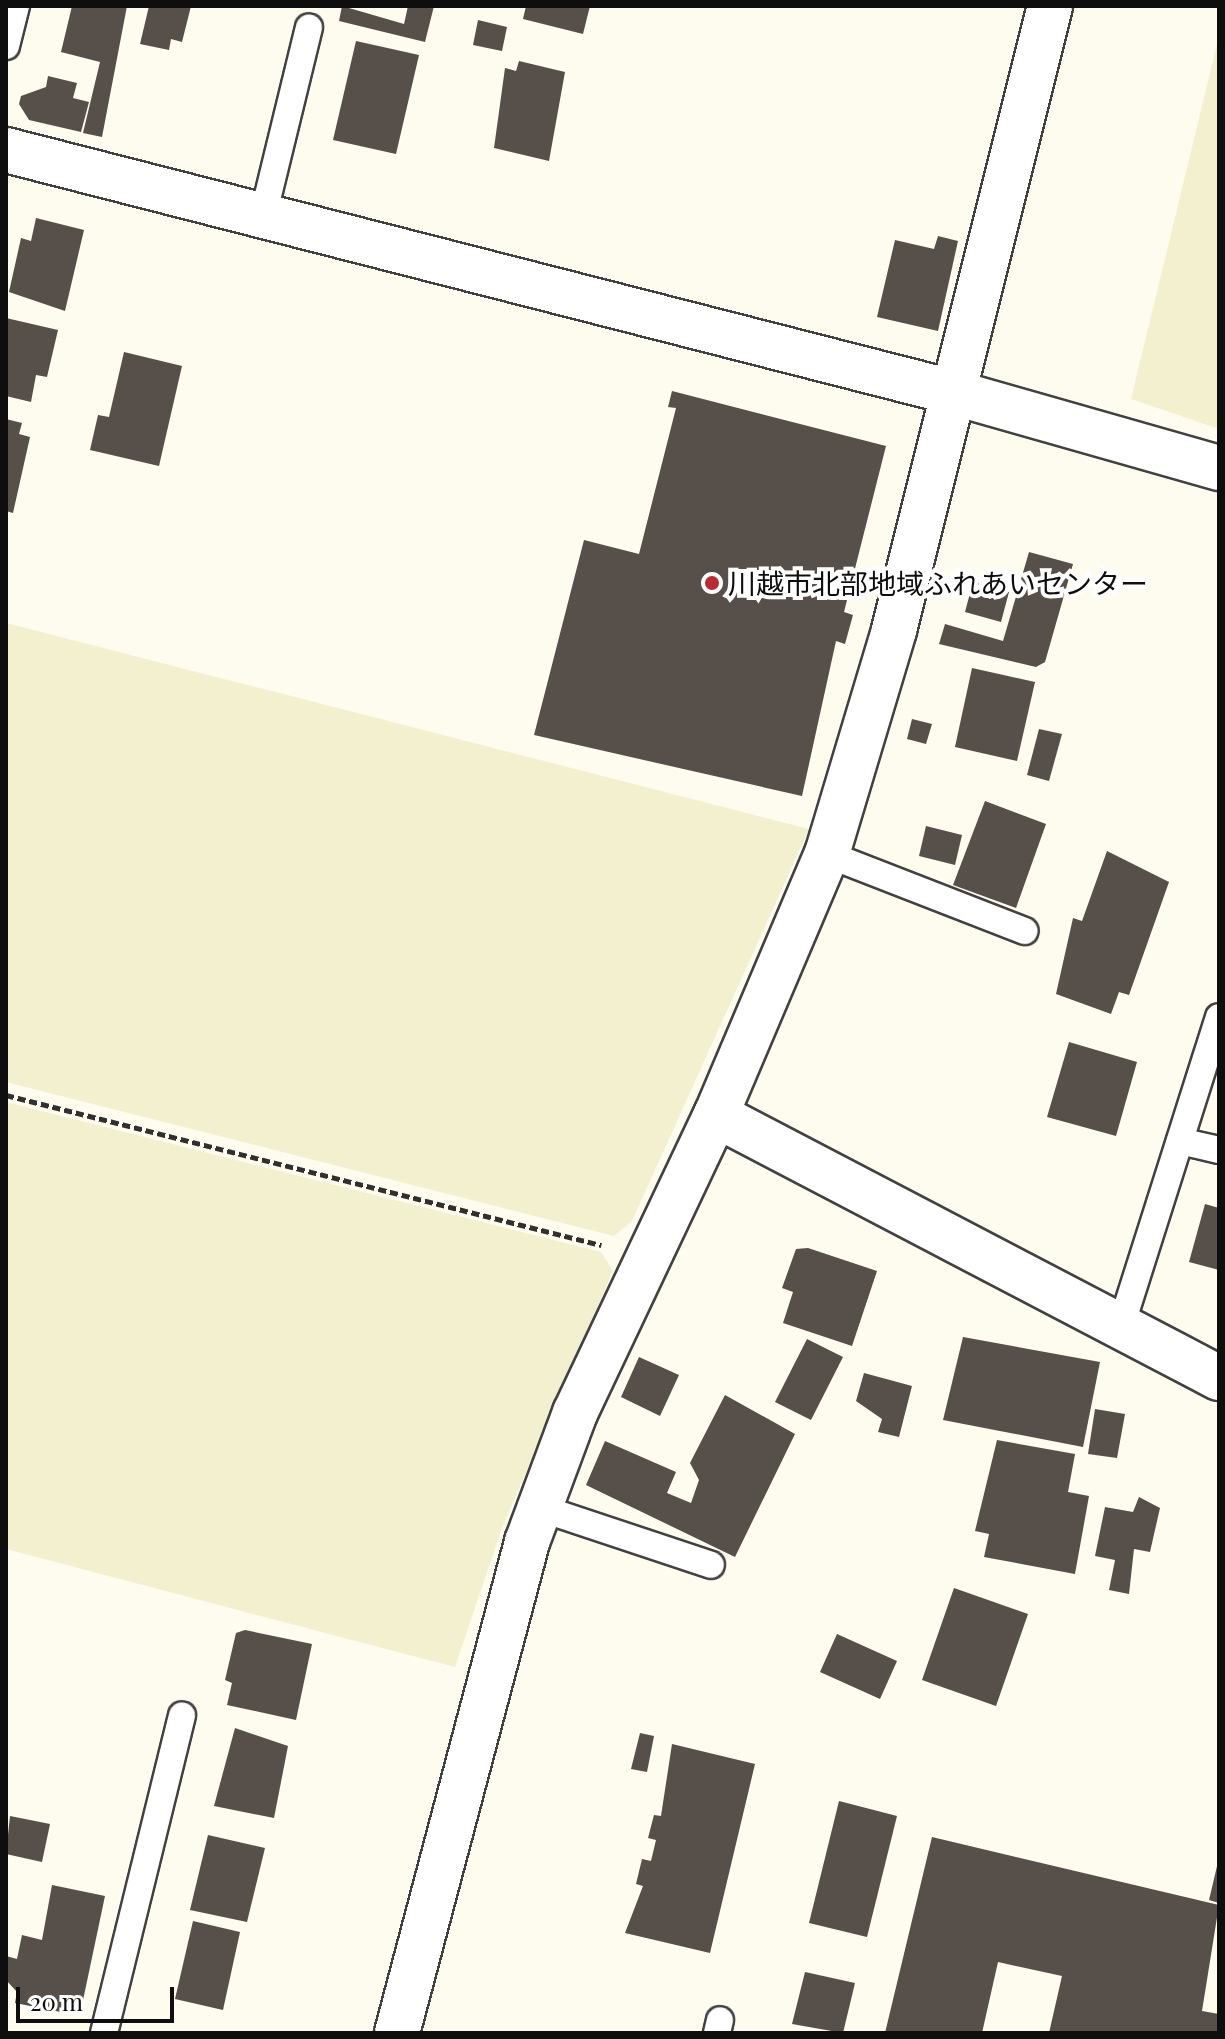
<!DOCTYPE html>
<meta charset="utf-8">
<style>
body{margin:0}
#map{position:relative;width:1225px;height:2039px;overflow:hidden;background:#fefbef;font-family:"Playfair Display","Noto Sans JP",serif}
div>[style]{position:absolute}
.farmland>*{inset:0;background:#f3f0d0}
.building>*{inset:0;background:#564f4a}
.path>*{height:5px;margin-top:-2.5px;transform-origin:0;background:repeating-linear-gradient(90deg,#303030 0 8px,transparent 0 12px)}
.roads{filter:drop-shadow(2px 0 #414141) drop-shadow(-2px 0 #414141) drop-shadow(0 2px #414141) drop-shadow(0 -2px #414141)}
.service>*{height:26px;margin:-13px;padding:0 13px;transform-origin:13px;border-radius:13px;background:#fff}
.minor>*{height:44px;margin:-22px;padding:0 22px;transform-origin:22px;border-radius:22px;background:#fff}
.tertiary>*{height:44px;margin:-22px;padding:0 22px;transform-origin:22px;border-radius:22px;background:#fff}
.dots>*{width:22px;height:22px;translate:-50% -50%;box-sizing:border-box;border:4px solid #fff;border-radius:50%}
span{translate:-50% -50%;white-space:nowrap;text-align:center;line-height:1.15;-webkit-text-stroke:8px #fff;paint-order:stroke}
.poi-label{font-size:28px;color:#0e0e0e}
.left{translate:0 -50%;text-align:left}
.frame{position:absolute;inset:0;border:8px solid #0e0e0e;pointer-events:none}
.scale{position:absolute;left:16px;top:1987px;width:158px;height:36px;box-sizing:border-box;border:4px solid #0e0e0e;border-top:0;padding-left:10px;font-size:24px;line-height:28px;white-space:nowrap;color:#0e0e0e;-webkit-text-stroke:6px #fff;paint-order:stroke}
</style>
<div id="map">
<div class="farmland">
<div style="clip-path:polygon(1219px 36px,1219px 429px,1131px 399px)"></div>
<div style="clip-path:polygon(6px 623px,809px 829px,632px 1221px,614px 1236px,6px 1082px)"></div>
<div style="clip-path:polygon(6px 1102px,601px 1252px,613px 1271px,502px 1528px,455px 1667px,6px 1549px)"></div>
</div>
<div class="building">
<div style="clip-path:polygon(72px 6px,127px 6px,102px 137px,83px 133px,100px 62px,61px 52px)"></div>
<div style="clip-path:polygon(149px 6px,191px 6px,182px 42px,171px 39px,169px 50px,140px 44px)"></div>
<div style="clip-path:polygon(342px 6px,404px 24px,408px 6px,434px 6px,425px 42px,339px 21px)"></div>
<div style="clip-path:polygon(526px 6px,590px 6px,583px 34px,523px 19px)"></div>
<div style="clip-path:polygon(478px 20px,507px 27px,502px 51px,473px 45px)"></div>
<div style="clip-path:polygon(356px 41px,419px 55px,396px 154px,333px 140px)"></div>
<div style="clip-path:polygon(519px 61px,565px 72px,549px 161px,494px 148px,505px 68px,516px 71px)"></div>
<div style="clip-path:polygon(48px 76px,77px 83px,73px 98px,89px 102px,81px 132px,29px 120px,19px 104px,21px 96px,46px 87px)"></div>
<div style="clip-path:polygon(36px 218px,84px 230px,65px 311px,9px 292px,21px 238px,31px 241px)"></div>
<div style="clip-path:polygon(938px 236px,958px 241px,938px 331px,877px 317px,895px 240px,934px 249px)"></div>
<div style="clip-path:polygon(6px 318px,58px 330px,47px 377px,36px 375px,31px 402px,6px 396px)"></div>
<div style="clip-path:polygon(124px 352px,182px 366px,159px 466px,90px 450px,98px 415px,109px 417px)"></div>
<div style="clip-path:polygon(672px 391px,886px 446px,844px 612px,853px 615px,845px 644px,836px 641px,802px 796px,534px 735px,584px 540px,639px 554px,676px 408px,668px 407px)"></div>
<div style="clip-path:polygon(6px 419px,22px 423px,19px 434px,30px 437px,13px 513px,6px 511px)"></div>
<div style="clip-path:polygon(1029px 552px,1073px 564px,1045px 662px,1036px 667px,939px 644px,945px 624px,1003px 641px)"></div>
<div style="clip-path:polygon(973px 582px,1009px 592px,1001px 622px,965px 612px)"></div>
<div style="clip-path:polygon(972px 668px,1035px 682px,1017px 761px,955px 747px)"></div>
<div style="clip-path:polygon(912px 719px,932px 724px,926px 744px,907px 739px)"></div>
<div style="clip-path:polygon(1039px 729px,1062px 734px,1049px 781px,1027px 775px)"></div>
<div style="clip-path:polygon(985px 801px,1046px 824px,1016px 908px,953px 885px)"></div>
<div style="clip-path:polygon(926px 826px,962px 835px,955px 865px,919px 856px)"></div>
<div style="clip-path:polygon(1107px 851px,1169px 882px,1129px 995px,1119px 992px,1111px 1014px,1056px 994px,1073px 918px,1082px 921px)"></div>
<div style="clip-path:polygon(1069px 1042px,1137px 1062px,1116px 1136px,1047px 1117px)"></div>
<div style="clip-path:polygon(1205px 1204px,1219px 1208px,1219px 1270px,1189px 1262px)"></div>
<div style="clip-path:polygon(808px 1248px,877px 1271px,852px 1346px,783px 1323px,793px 1292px,782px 1288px,796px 1249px)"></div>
<div style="clip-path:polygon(963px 1337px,1100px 1362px,1083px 1447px,943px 1420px)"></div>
<div style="clip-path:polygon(807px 1339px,843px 1357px,811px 1420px,775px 1402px)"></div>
<div style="clip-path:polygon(639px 1357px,679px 1375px,660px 1416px,621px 1397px)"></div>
<div style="clip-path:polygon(864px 1373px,912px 1386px,899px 1437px,878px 1432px,882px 1419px,856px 1401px)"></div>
<div style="clip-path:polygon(725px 1395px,795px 1434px,735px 1557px,586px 1485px,605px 1441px,676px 1472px,667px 1493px,691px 1503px,699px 1480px,690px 1463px)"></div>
<div style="clip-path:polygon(1095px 1409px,1125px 1414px,1117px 1458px,1088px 1454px)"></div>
<div style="clip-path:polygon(997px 1440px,1075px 1454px,1068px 1492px,1089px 1496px,1075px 1574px,984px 1557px,989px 1534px,975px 1531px)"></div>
<div style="clip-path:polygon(1139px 1497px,1160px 1508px,1150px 1552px,1134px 1549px,1129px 1594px,1109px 1590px,1115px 1560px,1095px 1556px,1105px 1507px,1133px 1512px)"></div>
<div style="clip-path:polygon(954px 1588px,1028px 1614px,996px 1706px,922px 1680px)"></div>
<div style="clip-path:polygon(245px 1630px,312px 1644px,296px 1720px,227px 1705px,232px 1683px,225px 1680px,236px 1633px)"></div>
<div style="clip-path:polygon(837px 1634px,897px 1661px,880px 1699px,820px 1672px)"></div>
<div style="clip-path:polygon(235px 1728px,288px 1746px,274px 1818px,214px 1806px)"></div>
<div style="clip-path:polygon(640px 1733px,654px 1736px,647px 1772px,631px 1769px)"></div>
<div style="clip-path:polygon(672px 1744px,755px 1764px,710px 1953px,625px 1933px,643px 1886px,636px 1884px,642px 1859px,651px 1861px,656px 1840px,648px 1838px,654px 1815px,661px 1816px)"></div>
<div style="clip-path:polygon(839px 1801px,897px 1816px,867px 1937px,809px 1923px)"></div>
<div style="clip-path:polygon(10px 1816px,50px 1824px,42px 1862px,6px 1854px)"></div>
<div style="clip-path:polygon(208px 1835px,265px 1848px,247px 1922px,190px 1910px)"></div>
<div style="clip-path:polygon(932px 1837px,1219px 1905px,1202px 2011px,1219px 2014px,1219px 2033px,1049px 2033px,1062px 1976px,998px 1962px,982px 2033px,885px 2033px)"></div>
<div style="clip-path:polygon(1218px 1862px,1219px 1862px,1219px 1903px,1209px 1900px)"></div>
<div style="clip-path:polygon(52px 1885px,105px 1896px,82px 2005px,68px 2002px,66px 2013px,15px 2003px,17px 1992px,6px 1980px,6px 1956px,17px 1959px,22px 1935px,42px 1940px)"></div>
<div style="clip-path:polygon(193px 1921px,240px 1932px,223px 2010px,175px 1999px)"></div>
<div style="clip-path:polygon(805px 1972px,855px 1983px,843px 2033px,792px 2024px)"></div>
</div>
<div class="path">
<div style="left:6px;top:1095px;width:614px;rotate:14.15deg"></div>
</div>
<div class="roads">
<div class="service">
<div style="left:6px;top:46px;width:41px;rotate:-76deg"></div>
<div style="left:263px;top:216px;width:194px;rotate:-76.3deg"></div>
<div style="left:827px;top:854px;width:212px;rotate:21.3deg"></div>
<div style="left:1180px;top:1141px;width:40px;rotate:13deg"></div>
<div style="left:1121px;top:1326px;width:324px;rotate:-72.4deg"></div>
<div style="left:540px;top:1508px;width:180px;rotate:18.4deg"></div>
<div style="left:104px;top:2033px;width:327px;rotate:-76.2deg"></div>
<div style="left:717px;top:2033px;width:13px;rotate:-77deg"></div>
</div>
<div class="minor">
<div style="left:716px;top:1115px;width:568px;rotate:27.6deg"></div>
<div style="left:397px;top:2033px;width:508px;rotate:-75.17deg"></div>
<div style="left:527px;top:1542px;width:138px;rotate:-69.6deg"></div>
<div style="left:575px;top:1413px;width:330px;rotate:-64.7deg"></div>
<div style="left:716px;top:1115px;width:284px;rotate:-67deg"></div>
<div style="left:827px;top:854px;width:234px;rotate:-73.3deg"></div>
<div style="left:894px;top:630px;width:643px;rotate:-75.96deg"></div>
</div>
<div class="tertiary">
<div style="left:6px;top:150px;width:976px;rotate:14.35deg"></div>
<div style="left:952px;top:392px;width:278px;rotate:15.9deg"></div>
</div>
</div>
<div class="dots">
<div style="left:712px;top:583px;background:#b92b33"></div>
</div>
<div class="poi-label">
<span class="left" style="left:728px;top:583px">川越市北部地域ふれあいセンター</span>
</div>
<div class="frame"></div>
<div class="scale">20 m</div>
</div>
